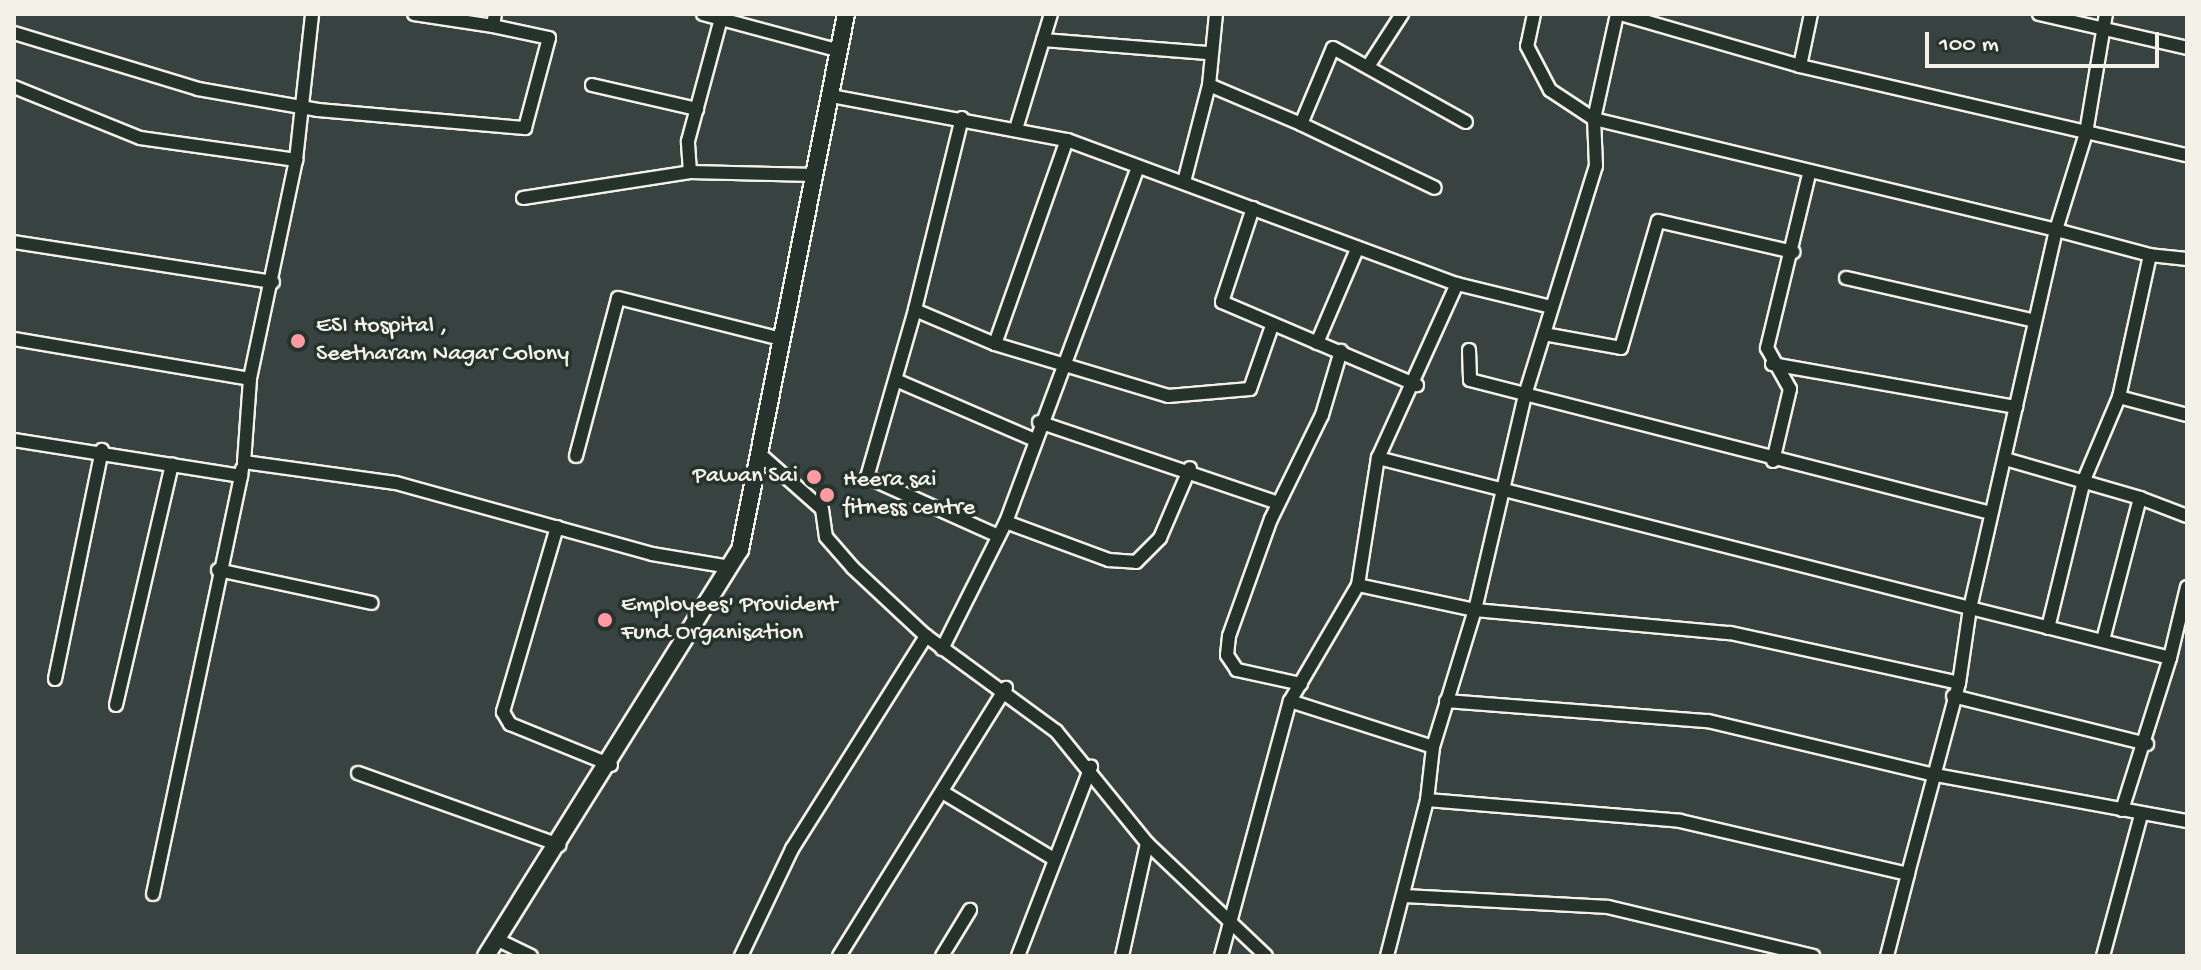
<!DOCTYPE html>
<style>
body{margin:0}
#map{position:relative;width:2201px;height:970px;overflow:hidden;background:#374241;font-family:"Gochi Hand",sans-serif}
div>[style]{position:absolute}
.roads{filter:drop-shadow(2px 0 #f4f1e8) drop-shadow(-2px 0 #f4f1e8) drop-shadow(0 2px #f4f1e8) drop-shadow(0 -2px #f4f1e8)}
.minor>*{height:12px;margin:-6px;padding:0 6px;transform-origin:6px;border-radius:6px;background:#26332d}
.tertiary>*{height:16px;margin:-8px;padding:0 8px;transform-origin:8px;border-radius:8px;background:#26332d}
.dots>*{width:22px;height:22px;translate:-50% -50%;box-sizing:border-box;border:4px solid #26332d;border-radius:50%}
span{translate:-50% -50%;white-space:nowrap;text-align:center;line-height:1.15;-webkit-text-stroke:7px #26332d;paint-order:stroke}
.poi-label{font-size:24px;color:#f4f1e8}
.left{translate:0 -50%;text-align:left}
.right{translate:-100% -50%;text-align:right}
.frame{position:absolute;inset:0;border:16px solid #f4f1e8;pointer-events:none}
.scale{position:absolute;left:1925px;top:32px;width:234px;height:36px;box-sizing:border-box;border:4px solid #f4f1e8;border-top:0;padding-left:10px;font-size:24px;line-height:28px;white-space:nowrap;color:#f4f1e8;-webkit-text-stroke:6px #26332d;paint-order:stroke}
</style>
<div id="map">
<div class="roads">
<div class="minor">
<div style="left:414px;top:14px;width:80px;rotate:8.6deg"></div>
<div style="left:493px;top:26px;width:12px;rotate:-81deg"></div>
<div style="left:703px;top:14px;width:142px;rotate:15.1deg"></div>
<div style="left:1534px;top:14px;width:33px;rotate:102deg"></div>
<div style="left:1527px;top:46px;width:50px;rotate:62.4deg"></div>
<div style="left:1550px;top:90px;width:53px;rotate:33.4deg"></div>
<div style="left:1594px;top:119px;width:475px;rotate:13.5deg"></div>
<div style="left:2056px;top:230px;width:102px;rotate:-72.8deg"></div>
<div style="left:2086px;top:133px;width:121px;rotate:-80.5deg"></div>
<div style="left:1620px;top:14px;width:187px;rotate:16.1deg"></div>
<div style="left:1800px;top:66px;width:397px;rotate:13deg"></div>
<div style="left:2039px;top:14px;width:152px;rotate:12.9deg"></div>
<div style="left:14px;top:33px;width:192px;rotate:16.9deg"></div>
<div style="left:198px;top:89px;width:122px;rotate:9.9deg"></div>
<div style="left:318px;top:110px;width:208px;rotate:5deg"></div>
<div style="left:525px;top:128px;width:93px;rotate:-75.1deg"></div>
<div style="left:549px;top:38px;width:57px;rotate:-167.9deg"></div>
<div style="left:1043px;top:40px;width:168px;rotate:4.5deg"></div>
<div style="left:1369px;top:65px;width:61px;rotate:-57.1deg"></div>
<div style="left:1800px;top:66px;width:53px;rotate:-78.1deg"></div>
<div style="left:592px;top:85px;width:108px;rotate:12.9deg"></div>
<div style="left:1209px;top:85px;width:100px;rotate:23deg"></div>
<div style="left:1301px;top:124px;width:82px;rotate:-67.2deg"></div>
<div style="left:1333px;top:48px;width:152px;rotate:29.1deg"></div>
<div style="left:14px;top:87px;width:136px;rotate:22deg"></div>
<div style="left:140px;top:138px;width:158px;rotate:8deg"></div>
<div style="left:296px;top:160px;width:224px;rotate:101.9deg"></div>
<div style="left:250px;top:379px;width:83px;rotate:94.1deg"></div>
<div style="left:244px;top:462px;width:153px;rotate:7.9deg"></div>
<div style="left:396px;top:483px;width:266px;rotate:15.5deg"></div>
<div style="left:652px;top:554px;width:79px;rotate:9.5deg"></div>
<div style="left:831px;top:96px;width:240px;rotate:10.6deg"></div>
<div style="left:1067px;top:140px;width:416px;rotate:20.3deg"></div>
<div style="left:1457px;top:284px;width:97px;rotate:13.7deg"></div>
<div style="left:962px;top:118px;width:198px;rotate:103.8deg"></div>
<div style="left:915px;top:310px;width:87px;rotate:23deg"></div>
<div style="left:995px;top:344px;width:181px;rotate:16.7deg"></div>
<div style="left:1168px;top:396px;width:82px;rotate:-4.9deg"></div>
<div style="left:1250px;top:389px;width:67px;rotate:-70.8deg"></div>
<div style="left:1301px;top:124px;width:148px;rotate:25.5deg"></div>
<div style="left:1016px;top:129px;width:120px;rotate:-73.1deg"></div>
<div style="left:296px;top:160px;width:147px;rotate:-83.7deg"></div>
<div style="left:690px;top:172px;width:31px;rotate:-94deg"></div>
<div style="left:688px;top:141px;width:126px;rotate:-74.9deg"></div>
<div style="left:1185px;top:178px;width:96px;rotate:-75.5deg"></div>
<div style="left:1209px;top:85px;width:71px;rotate:-84.4deg"></div>
<div style="left:523px;top:198px;width:169px;rotate:-8.8deg"></div>
<div style="left:690px;top:172px;width:125px;rotate:1.4deg"></div>
<div style="left:1253px;top:208px;width:99px;rotate:108.3deg"></div>
<div style="left:1222px;top:302px;width:212px;rotate:23.1deg"></div>
<div style="left:14px;top:242px;width:262px;rotate:8.8deg"></div>
<div style="left:2150px;top:255px;width:97px;rotate:-165.1deg"></div>
<div style="left:2056px;top:230px;width:388px;rotate:102.8deg"></div>
<div style="left:1970px;top:608px;width:206px;rotate:14deg"></div>
<div style="left:2170px;top:658px;width:73px;rotate:-76.5deg"></div>
<div style="left:2187px;top:259px;width:37px;rotate:-174deg"></div>
<div style="left:2150px;top:255px;width:145px;rotate:102.3deg"></div>
<div style="left:2119px;top:397px;width:70px;rotate:14.8deg"></div>
<div style="left:1846px;top:278px;width:190px;rotate:12.8deg"></div>
<div style="left:915px;top:310px;width:174px;rotate:106deg"></div>
<div style="left:867px;top:477px;width:144px;rotate:24.2deg"></div>
<div style="left:1544px;top:334px;width:78px;rotate:10.3deg"></div>
<div style="left:1621px;top:348px;width:132px;rotate:-73.8deg"></div>
<div style="left:1658px;top:221px;width:139px;rotate:12.9deg"></div>
<div style="left:14px;top:339px;width:239px;rotate:9.6deg"></div>
<div style="left:1317px;top:343px;width:102px;rotate:-66.9deg"></div>
<div style="left:995px;top:344px;width:216px;rotate:-70.6deg"></div>
<div style="left:1469px;top:350px;width:30px;rotate:88deg"></div>
<div style="left:1470px;top:380px;width:538px;rotate:14.32deg"></div>
<div style="left:1772px;top:364px;width:248px;rotate:10deg"></div>
<div style="left:898px;top:381px;width:149px;rotate:23.3deg"></div>
<div style="left:1039px;top:422px;width:252px;rotate:18.7deg"></div>
<div style="left:14px;top:440px;width:230px;rotate:9deg"></div>
<div style="left:241px;top:476px;width:7px;rotate:-82deg"></div>
<div style="left:761px;top:455px;width:81px;rotate:41.5deg"></div>
<div style="left:822px;top:509px;width:28px;rotate:82deg"></div>
<div style="left:826px;top:537px;width:41px;rotate:48.9deg"></div>
<div style="left:853px;top:568px;width:100px;rotate:43deg"></div>
<div style="left:926px;top:636px;width:161px;rotate:36.2deg"></div>
<div style="left:1056px;top:731px;width:144px;rotate:50.9deg"></div>
<div style="left:1147px;top:843px;width:164px;rotate:43.5deg"></div>
<div style="left:576px;top:456px;width:163px;rotate:-75.1deg"></div>
<div style="left:618px;top:298px;width:168px;rotate:14.1deg"></div>
<div style="left:1378px;top:458px;width:611px;rotate:14.22deg"></div>
<div style="left:1970px;top:608px;width:76px;rotate:98.3deg"></div>
<div style="left:1959px;top:683px;width:198px;rotate:105deg"></div>
<div style="left:2005px;top:459px;width:141px;rotate:16.1deg"></div>
<div style="left:2140px;top:498px;width:147px;rotate:104.6deg"></div>
<div style="left:1773px;top:461px;width:74px;rotate:-76.7deg"></div>
<div style="left:1790px;top:389px;width:47px;rotate:-119.3deg"></div>
<div style="left:1767px;top:348px;width:179px;rotate:-76.4deg"></div>
<div style="left:2140px;top:498px;width:50px;rotate:21deg"></div>
<div style="left:1006px;top:522px;width:110px;rotate:20.3deg"></div>
<div style="left:1109px;top:560px;width:27px;rotate:4deg"></div>
<div style="left:1136px;top:562px;width:34px;rotate:-45deg"></div>
<div style="left:1160px;top:538px;width:76px;rotate:-66.8deg"></div>
<div style="left:557px;top:527px;width:193px;rotate:106.3deg"></div>
<div style="left:503px;top:712px;width:14px;rotate:60deg"></div>
<div style="left:510px;top:724px;width:109px;rotate:22.1deg"></div>
<div style="left:218px;top:570px;width:157px;rotate:12.1deg"></div>
<div style="left:1358px;top:585px;width:120px;rotate:12.1deg"></div>
<div style="left:1475px;top:610px;width:256px;rotate:5.2deg"></div>
<div style="left:1730px;top:633px;width:234px;rotate:12.3deg"></div>
<div style="left:2048px;top:628px;width:152px;rotate:-76.3deg"></div>
<div style="left:2084px;top:480px;width:90px;rotate:-67.1deg"></div>
<div style="left:942px;top:649px;width:142px;rotate:-63.3deg"></div>
<div style="left:1006px;top:522px;width:379px;rotate:-69.6deg"></div>
<div style="left:55px;top:679px;width:234px;rotate:-78.4deg"></div>
<div style="left:1301px;top:684px;width:66px;rotate:-167.7deg"></div>
<div style="left:1237px;top:670px;width:18px;rotate:-124deg"></div>
<div style="left:1227px;top:655px;width:19px;rotate:-84deg"></div>
<div style="left:1229px;top:636px;width:124px;rotate:-70.3deg"></div>
<div style="left:1271px;top:519px;width:116px;rotate:-63.9deg"></div>
<div style="left:1322px;top:415px;width:67px;rotate:-73.5deg"></div>
<div style="left:1953px;top:696px;width:200px;rotate:13.9deg"></div>
<div style="left:1290px;top:701px;width:150px;rotate:17.8deg"></div>
<div style="left:1446px;top:701px;width:263px;rotate:4.4deg"></div>
<div style="left:1708px;top:721px;width:228px;rotate:13.4deg"></div>
<div style="left:1930px;top:774px;width:261px;rotate:10.4deg"></div>
<div style="left:116px;top:705px;width:247px;rotate:-76.9deg"></div>
<div style="left:358px;top:773px;width:214px;rotate:19.7deg"></div>
<div style="left:944px;top:793px;width:126px;rotate:31deg"></div>
<div style="left:1427px;top:800px;width:53px;rotate:-83.5deg"></div>
<div style="left:1433px;top:747px;width:143px;rotate:-73deg"></div>
<div style="left:1475px;top:610px;width:221px;rotate:-76.9deg"></div>
<div style="left:1525px;top:395px;width:240px;rotate:-72.8deg"></div>
<div style="left:1596px;top:166px;width:47px;rotate:-92.4deg"></div>
<div style="left:1594px;top:119px;width:107px;rotate:-77.6deg"></div>
<div style="left:2122px;top:810px;width:159px;rotate:-72.5deg"></div>
<div style="left:153px;top:894px;width:427px;rotate:-78.1deg"></div>
<div style="left:1406px;top:896px;width:202px;rotate:3.1deg"></div>
<div style="left:1608px;top:907px;width:211px;rotate:13.4deg"></div>
<div style="left:496px;top:939px;width:39px;rotate:26deg"></div>
<div style="left:741px;top:956px;width:119px;rotate:-64.5deg"></div>
<div style="left:792px;top:849px;width:252px;rotate:-57.8deg"></div>
<div style="left:839px;top:956px;width:316px;rotate:-58.1deg"></div>
<div style="left:942px;top:956px;width:54px;rotate:-58.7deg"></div>
<div style="left:1018px;top:956px;width:203px;rotate:-68.9deg"></div>
<div style="left:1122px;top:956px;width:116px;rotate:-77.5deg"></div>
<div style="left:1221px;top:956px;width:264px;rotate:-74.9deg"></div>
<div style="left:1290px;top:701px;width:134px;rotate:-59.6deg"></div>
<div style="left:1358px;top:585px;width:129px;rotate:-81.1deg"></div>
<div style="left:1378px;top:458px;width:191px;rotate:-65.6deg"></div>
<div style="left:1387px;top:956px;width:161px;rotate:-75.6deg"></div>
<div style="left:1427px;top:800px;width:254px;rotate:4.7deg"></div>
<div style="left:1680px;top:821px;width:234px;rotate:13.1deg"></div>
<div style="left:1908px;top:874px;width:85px;rotate:104.4deg"></div>
<div style="left:2103px;top:956px;width:146px;rotate:-74.9deg"></div>
</div>
<div class="tertiary">
<div style="left:486px;top:956px;width:479px;rotate:-58deg"></div>
<div style="left:740px;top:550px;width:546px;rotate:-78.81deg"></div>
</div>
</div>
<div class="dots">
<div style="left:298px;top:341px;background:#ff9aa2"></div>
<div style="left:814px;top:477px;background:#ff9aa2"></div>
<div style="left:827px;top:495px;background:#ff9aa2"></div>
<div style="left:605px;top:620px;background:#ff9aa2"></div>
</div>
<div class="poi-label">
<span class="left" style="left:316px;top:341px">ESI Hospital ,<br>Seetharam Nagar Colony</span>
<span class="right" style="left:798px;top:477px">Pawan Sai</span>
<span class="left" style="left:843px;top:495px">Heera sai<br>fitness centre</span>
<span class="left" style="left:621px;top:620px">Employees' Provident<br>Fund Organisation</span>
</div>
<div class="frame"></div>
<div class="scale">100 m</div>
</div>
